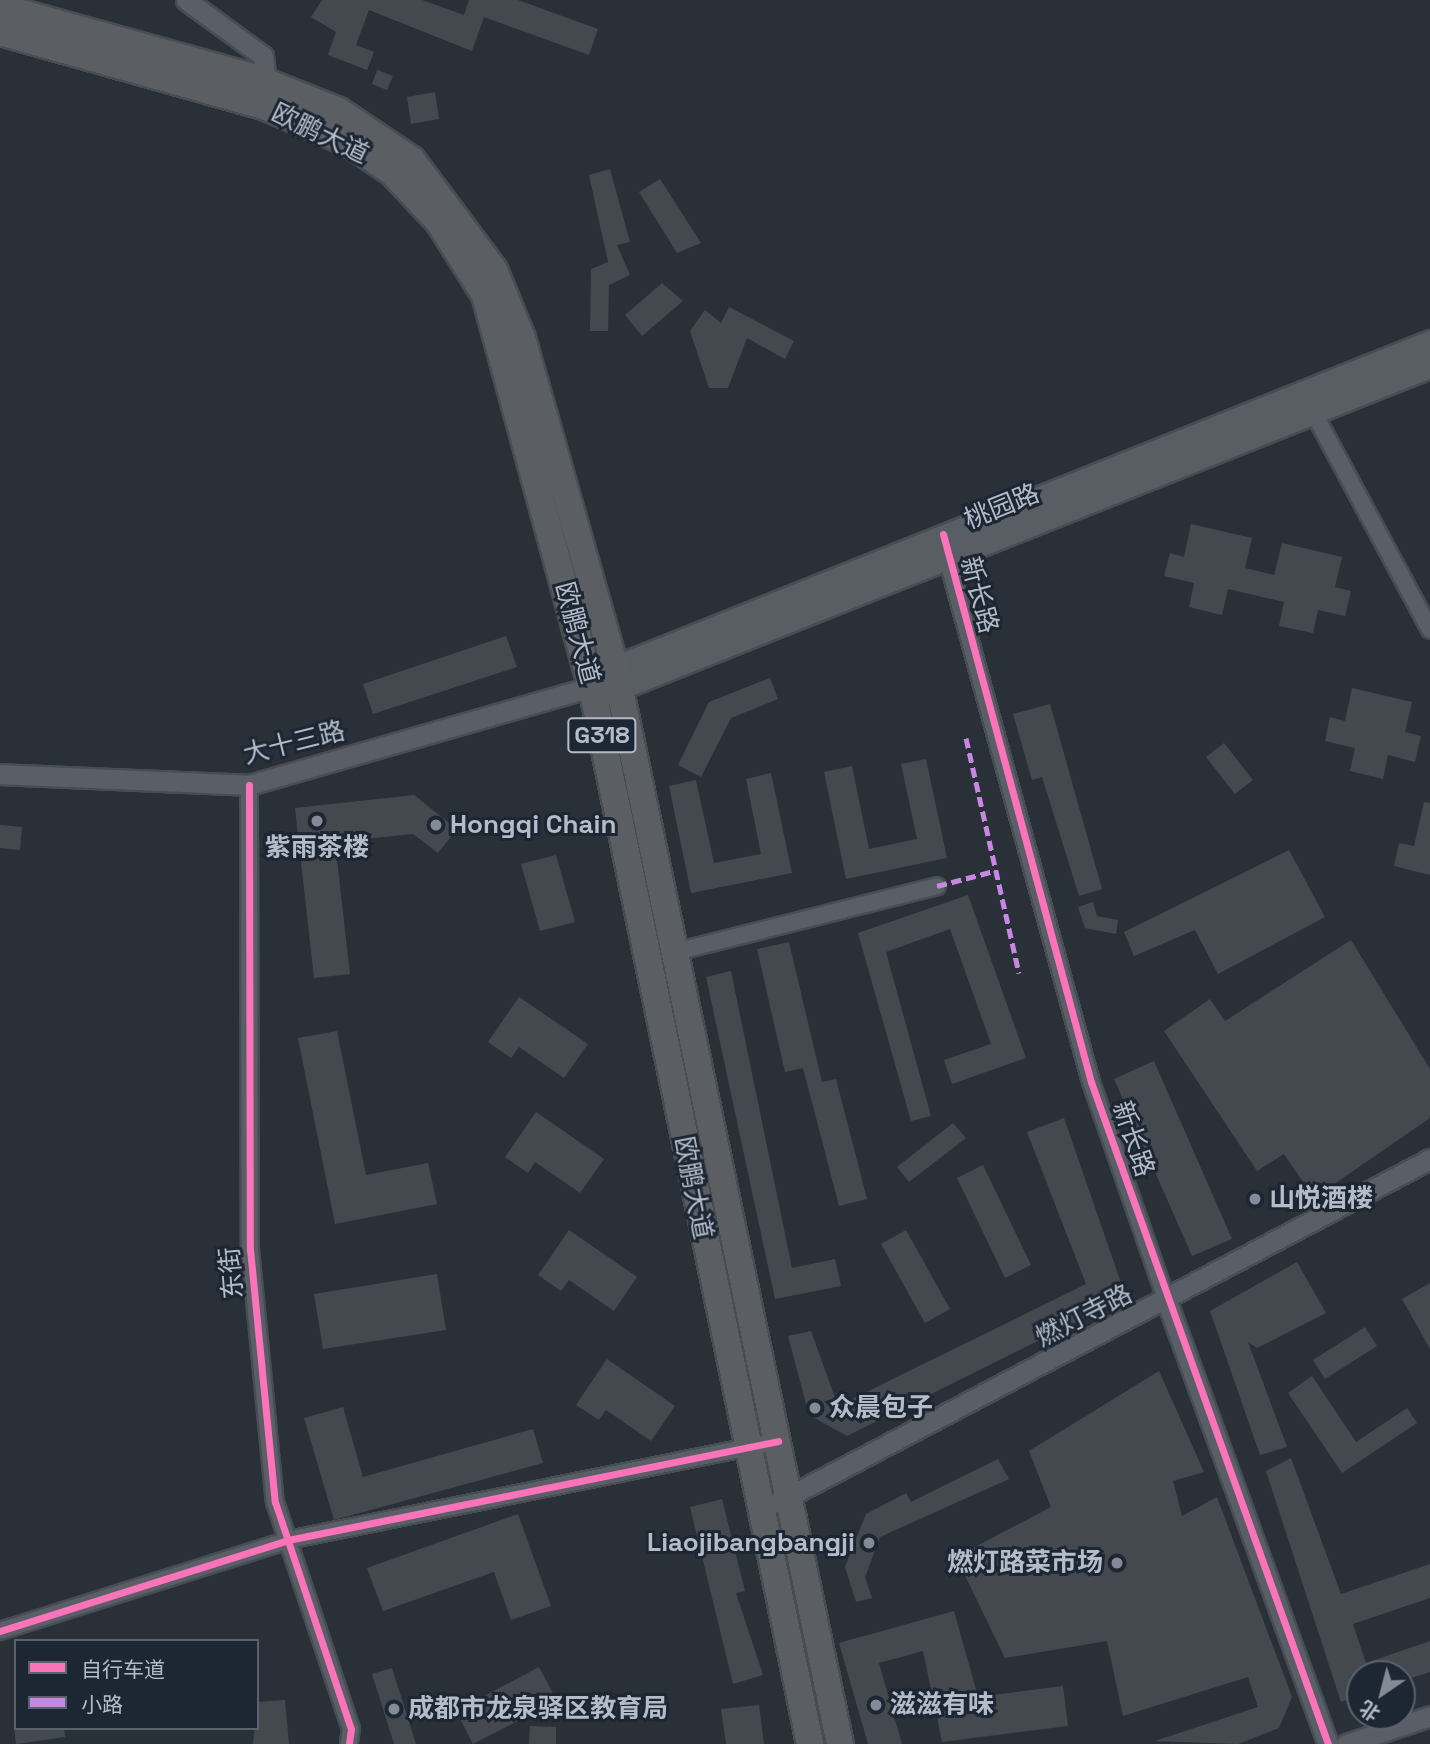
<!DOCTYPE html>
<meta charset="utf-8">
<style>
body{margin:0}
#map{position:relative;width:1430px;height:1744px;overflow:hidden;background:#2a3038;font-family:"Space Grotesk","Noto Sans SC",sans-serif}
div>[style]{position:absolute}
.building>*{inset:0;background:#444950}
.roads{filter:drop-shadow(2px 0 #484c53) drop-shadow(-2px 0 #484c53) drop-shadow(0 2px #484c53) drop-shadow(0 -2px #484c53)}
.minor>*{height:16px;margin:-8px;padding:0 8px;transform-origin:8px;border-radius:8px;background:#5a5e66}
.tertiary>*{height:19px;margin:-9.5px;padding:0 9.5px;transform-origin:9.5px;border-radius:9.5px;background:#5a5e66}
.secondary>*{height:23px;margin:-11.5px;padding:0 11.5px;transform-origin:11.5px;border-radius:11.5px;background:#595d64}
.trunk>*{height:26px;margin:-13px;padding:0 13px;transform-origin:13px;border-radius:13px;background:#5b5f64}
.quiet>*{height:5px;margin-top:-2.5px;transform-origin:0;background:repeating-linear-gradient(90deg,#c787e3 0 10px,transparent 0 15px)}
.cycleway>*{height:7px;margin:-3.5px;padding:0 3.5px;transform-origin:3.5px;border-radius:3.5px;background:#fb73b8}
.dots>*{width:19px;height:19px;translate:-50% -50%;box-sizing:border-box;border:4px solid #1d2633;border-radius:50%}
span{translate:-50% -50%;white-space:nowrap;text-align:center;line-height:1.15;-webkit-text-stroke:6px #1d2633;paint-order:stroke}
.shield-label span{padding:2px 5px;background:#1d2633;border:2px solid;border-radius:5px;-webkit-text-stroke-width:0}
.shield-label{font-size:24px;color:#b4bcc9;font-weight:700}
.street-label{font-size:26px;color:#b4bcc9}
.poi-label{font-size:26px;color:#b4bcc9;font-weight:700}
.left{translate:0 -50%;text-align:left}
.right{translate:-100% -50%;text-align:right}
.legend{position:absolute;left:14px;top:1639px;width:245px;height:91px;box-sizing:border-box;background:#1d2633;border:2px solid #59626f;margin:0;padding:9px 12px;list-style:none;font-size:21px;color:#b4bcc9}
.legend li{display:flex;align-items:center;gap:14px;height:35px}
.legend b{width:35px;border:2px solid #59626f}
.north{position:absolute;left:1346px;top:1660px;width:70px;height:70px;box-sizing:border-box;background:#1d2633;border:2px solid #59626f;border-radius:50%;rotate:215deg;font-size:19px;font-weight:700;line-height:28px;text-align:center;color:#b4bcc9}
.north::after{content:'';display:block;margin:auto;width:24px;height:32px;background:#848b96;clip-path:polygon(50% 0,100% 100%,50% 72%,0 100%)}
</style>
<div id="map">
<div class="building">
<div style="clip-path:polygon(322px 0,422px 0,464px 15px,469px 0,518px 0,598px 29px,589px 55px,484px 17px,472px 51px,369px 10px,356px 45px,374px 52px,367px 70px,328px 55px,336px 32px,311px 17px)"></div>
<div style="clip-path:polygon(377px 70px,393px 76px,387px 90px,372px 84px)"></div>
<div style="clip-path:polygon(435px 92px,439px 119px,411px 124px,407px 97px)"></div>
<div style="clip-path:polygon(610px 169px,630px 242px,617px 245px,630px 275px,609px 285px,608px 331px,590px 331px,591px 269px,608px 262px,589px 175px)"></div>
<div style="clip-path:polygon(660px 179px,701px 243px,677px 253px,639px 192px)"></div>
<div style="clip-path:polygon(662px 283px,683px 301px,642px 336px,625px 315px)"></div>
<div style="clip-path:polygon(729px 307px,794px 341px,785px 359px,747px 338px,728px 388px,709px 388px,690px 331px,705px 310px,721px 323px)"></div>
<div style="clip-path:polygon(1191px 524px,1252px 538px,1245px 568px,1274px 575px,1282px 543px,1342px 557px,1335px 587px,1351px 591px,1345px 616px,1318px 610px,1313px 633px,1279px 626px,1284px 602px,1228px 589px,1222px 615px,1189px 607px,1194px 583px,1164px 576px,1170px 553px,1184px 557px)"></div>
<div style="clip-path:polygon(506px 636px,517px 667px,373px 714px,363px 684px)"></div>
<div style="clip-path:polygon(770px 678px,778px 699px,731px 718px,701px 777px,678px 765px,709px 702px)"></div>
<div style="clip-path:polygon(1352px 688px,1412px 702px,1405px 732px,1421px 736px,1415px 762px,1388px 755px,1383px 779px,1350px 771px,1355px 748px,1325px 741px,1330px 717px,1345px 721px)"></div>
<div style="clip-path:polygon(1050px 704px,1102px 889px,1079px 896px,1042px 777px,1032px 780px,1013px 714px)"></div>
<div style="clip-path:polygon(1224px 743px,1253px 780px,1235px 794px,1206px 757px)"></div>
<div style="clip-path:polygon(926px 759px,947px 858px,846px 879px,824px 772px,852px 766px,869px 849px,917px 839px,901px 764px)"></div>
<div style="clip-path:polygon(771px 773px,792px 873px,691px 893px,669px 786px,696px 780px,714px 863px,761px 854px,746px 779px)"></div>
<div style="clip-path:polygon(414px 795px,457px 829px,438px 853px,413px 834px,335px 842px,350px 974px,314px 978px,295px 808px)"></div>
<div style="clip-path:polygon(1424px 802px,1430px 803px,1430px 875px,1394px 866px,1399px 843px,1414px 846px)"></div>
<div style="clip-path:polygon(0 825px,22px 827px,20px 850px,0 848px)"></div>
<div style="clip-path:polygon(1289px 850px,1325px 917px,1218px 974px,1195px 930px,1134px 956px,1124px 932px)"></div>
<div style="clip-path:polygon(556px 855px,575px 922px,540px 931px,521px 864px)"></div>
<div style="clip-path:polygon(968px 895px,1026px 1058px,952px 1084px,944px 1060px,991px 1044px,950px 929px,886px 952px,931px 1116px,911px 1121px,858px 933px)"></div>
<div style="clip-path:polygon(1093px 902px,1097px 916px,1118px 920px,1116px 934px,1085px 928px,1078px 907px)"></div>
<div style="clip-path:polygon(1351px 940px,1430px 1069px,1430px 1118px,1314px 1198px,1284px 1154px,1257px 1171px,1164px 1031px,1210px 999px,1225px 1021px)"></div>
<div style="clip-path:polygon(789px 942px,822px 1082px,836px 1079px,867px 1199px,839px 1206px,803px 1068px,785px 1072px,757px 949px)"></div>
<div style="clip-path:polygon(731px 971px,792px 1268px,835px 1259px,841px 1286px,775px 1299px,706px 977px)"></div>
<div style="clip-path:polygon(519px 997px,588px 1044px,564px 1078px,519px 1047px,511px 1058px,488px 1042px)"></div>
<div style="clip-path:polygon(337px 1031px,366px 1175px,428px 1163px,437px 1204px,335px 1224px,298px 1038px)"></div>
<div style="clip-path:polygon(1154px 1061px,1232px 1239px,1192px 1256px,1114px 1079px)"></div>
<div style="clip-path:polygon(536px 1112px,604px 1159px,580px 1193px,535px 1162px,528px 1173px,505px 1157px)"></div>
<div style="clip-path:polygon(1064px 1118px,1126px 1297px,847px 1436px,809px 1415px,788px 1336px,811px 1331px,838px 1406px,1086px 1284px,1027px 1132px)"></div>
<div style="clip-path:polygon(953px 1123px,966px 1138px,909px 1182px,897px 1167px)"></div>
<div style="clip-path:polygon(983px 1165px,1031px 1265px,1005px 1278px,957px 1178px)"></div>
<div style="clip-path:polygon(569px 1230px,637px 1277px,614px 1311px,569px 1280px,561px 1291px,538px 1275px)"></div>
<div style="clip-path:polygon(906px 1230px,950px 1309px,925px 1323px,881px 1244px)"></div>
<div style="clip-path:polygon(1297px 1262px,1326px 1313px,1257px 1348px,1248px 1342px,1287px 1447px,1260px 1455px,1210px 1311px)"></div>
<div style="clip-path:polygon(437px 1274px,446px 1330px,323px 1349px,314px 1294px)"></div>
<div style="clip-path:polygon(1430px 1283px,1430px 1349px,1402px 1299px)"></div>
<div style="clip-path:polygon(1365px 1327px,1377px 1346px,1325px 1379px,1313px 1360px)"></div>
<div style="clip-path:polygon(607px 1359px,675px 1406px,651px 1441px,606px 1410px,599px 1420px,576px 1405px)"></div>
<div style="clip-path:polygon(1159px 1371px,1204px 1472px,1173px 1481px,1182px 1516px,1217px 1497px,1292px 1697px,1279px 1728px,1238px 1744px,1155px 1741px,1258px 1707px,1248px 1677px,1123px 1716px,1107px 1641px,1005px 1658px,956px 1557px,1051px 1507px,1029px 1451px)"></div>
<div style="clip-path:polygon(1312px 1376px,1356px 1442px,1407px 1408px,1417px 1423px,1342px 1473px,1288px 1393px)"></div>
<div style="clip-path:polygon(343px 1407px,363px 1477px,533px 1429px,543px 1463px,334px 1520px,304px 1418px)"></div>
<div style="clip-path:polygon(1291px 1458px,1341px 1594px,1430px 1564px,1430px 1598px,1353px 1624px,1366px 1663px,1430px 1641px,1430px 1672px,1402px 1681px,1402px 1674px,1360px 1674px,1360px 1695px,1341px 1702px,1266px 1471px)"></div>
<div style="clip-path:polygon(998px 1459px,1009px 1479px,880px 1537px,865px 1577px,872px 1598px,856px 1602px,845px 1567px,866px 1514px,906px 1493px,911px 1502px)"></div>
<div style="clip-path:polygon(722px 1499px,745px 1591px,736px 1593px,763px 1675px,733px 1684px,690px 1507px)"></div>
<div style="clip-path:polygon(518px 1514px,551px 1606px,511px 1620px,494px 1572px,383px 1611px,367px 1568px)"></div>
<div style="clip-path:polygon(954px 1611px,978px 1697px,1063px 1686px,1068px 1726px,942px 1742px,923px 1651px,879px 1663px,902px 1744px,868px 1744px,839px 1643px)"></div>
<div style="clip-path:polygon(539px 1667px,557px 1701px,473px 1744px,456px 1711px)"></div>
<div style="clip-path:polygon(392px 1668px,416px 1744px,394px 1744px,372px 1674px)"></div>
<div style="clip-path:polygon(285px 1700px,289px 1744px,253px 1744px,257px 1702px)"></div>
<div style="clip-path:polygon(759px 1705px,764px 1744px,726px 1744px,721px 1709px)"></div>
<div style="clip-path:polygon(530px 1726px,556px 1727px,556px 1744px,529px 1744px)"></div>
<div style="clip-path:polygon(14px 1728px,64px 1728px,65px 1737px,16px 1744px)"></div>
</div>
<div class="roads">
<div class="minor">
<div style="left:1309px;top:404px;width:256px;rotate:61.8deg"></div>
<div style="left:945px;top:550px;width:552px;rotate:74.65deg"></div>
<div style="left:1091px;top:1082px;width:233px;rotate:70.9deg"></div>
<div style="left:249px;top:785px;width:464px;rotate:89.9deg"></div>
<div style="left:250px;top:1249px;width:254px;rotate:84.4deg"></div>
<div style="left:275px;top:1502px;width:239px;rotate:71.5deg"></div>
<div style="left:351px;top:1729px;width:15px;rotate:98deg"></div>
<div style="left:675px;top:952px;width:270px;rotate:-14.1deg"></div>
<div style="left:0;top:1631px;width:302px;rotate:-17.5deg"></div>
<div style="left:288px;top:1540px;width:500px;rotate:-11.4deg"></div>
</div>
<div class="tertiary">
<div style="left:186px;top:0;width:95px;rotate:36deg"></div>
<div style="left:263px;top:56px;width:25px;rotate:83deg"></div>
<div style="left:0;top:774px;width:249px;rotate:2.5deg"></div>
<div style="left:249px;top:785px;width:356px;rotate:-16deg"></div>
<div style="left:1167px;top:1302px;width:470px;rotate:70deg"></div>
<div style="left:778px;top:1502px;width:737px;rotate:-27.75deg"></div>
<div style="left:1346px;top:1744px;width:89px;rotate:-18.4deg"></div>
</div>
<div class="secondary">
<div style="left:589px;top:678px;width:906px;rotate:-21.78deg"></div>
<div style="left:604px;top:694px;width:889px;rotate:-21.66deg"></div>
</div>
<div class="trunk">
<div style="left:0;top:7px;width:266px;rotate:15.5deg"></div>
<div style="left:256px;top:78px;width:89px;rotate:21.7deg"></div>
<div style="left:339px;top:111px;width:88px;rotate:33.9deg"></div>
<div style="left:412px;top:160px;width:137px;rotate:53.3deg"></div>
<div style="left:494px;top:270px;width:74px;rotate:67.6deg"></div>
<div style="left:522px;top:338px;width:346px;rotate:74.2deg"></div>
<div style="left:616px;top:671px;width:1096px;rotate:78.21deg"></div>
<div style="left:0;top:32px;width:276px;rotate:15.7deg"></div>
<div style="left:266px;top:107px;width:90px;rotate:23.4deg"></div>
<div style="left:349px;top:143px;width:53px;rotate:34.3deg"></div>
<div style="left:393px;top:173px;width:67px;rotate:46.8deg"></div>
<div style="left:439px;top:222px;width:86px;rotate:57.8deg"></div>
<div style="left:485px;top:295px;width:417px;rotate:74.8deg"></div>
<div style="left:594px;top:697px;width:1069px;rotate:78.34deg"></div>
</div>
</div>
<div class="quiet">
<div style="left:966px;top:738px;width:241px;rotate:77.3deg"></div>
<div style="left:937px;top:886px;width:59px;rotate:-14.7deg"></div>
</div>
<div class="cycleway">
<div style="left:943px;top:534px;width:568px;rotate:74.89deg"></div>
<div style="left:1091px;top:1082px;width:703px;rotate:70.3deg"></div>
<div style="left:249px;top:785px;width:464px;rotate:89.9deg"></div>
<div style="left:250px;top:1249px;width:254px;rotate:84.4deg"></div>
<div style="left:275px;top:1502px;width:239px;rotate:71.5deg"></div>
<div style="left:351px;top:1729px;width:15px;rotate:98deg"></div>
<div style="left:0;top:1631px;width:302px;rotate:-17.5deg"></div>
<div style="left:288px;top:1540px;width:500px;rotate:-11.4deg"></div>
</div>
<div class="dots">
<div style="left:317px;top:821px;background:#848b96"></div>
<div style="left:436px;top:825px;background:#848b96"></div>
<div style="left:1255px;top:1199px;background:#848b96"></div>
<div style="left:815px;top:1408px;background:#848b96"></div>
<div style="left:869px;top:1543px;background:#848b96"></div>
<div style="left:1117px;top:1563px;background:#848b96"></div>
<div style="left:876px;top:1705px;background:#848b96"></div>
<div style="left:394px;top:1709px;background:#848b96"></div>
</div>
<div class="shield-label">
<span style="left:602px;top:735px">G318</span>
</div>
<div class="street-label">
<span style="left:320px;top:134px;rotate:26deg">欧鹏大道</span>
<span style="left:1002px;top:507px;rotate:-22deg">桃园路</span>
<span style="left:979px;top:595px;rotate:75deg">新长路</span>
<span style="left:577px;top:633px;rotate:75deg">欧鹏大道</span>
<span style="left:294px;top:743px;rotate:-14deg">大十三路</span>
<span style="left:1133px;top:1139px;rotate:71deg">新长路</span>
<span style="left:693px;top:1188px;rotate:79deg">欧鹏大道</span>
<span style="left:232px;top:1273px;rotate:-95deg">东街</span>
<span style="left:1084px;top:1316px;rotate:-27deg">燃灯寺路</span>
</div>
<div class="poi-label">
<span class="left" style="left:450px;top:825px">Hongqi Chain</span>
<span style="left:317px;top:848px">紫雨茶楼</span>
<span class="left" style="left:1269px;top:1199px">山悦酒楼</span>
<span class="left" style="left:829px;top:1408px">众晨包子</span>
<span class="right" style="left:855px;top:1543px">Liaojibangbangji</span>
<span class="right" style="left:1103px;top:1563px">燃灯路菜市场</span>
<span class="left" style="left:890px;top:1705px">滋滋有味</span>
<span class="left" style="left:408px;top:1709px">成都市龙泉驿区教育局</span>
</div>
<ul class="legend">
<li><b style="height:9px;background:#fb73b8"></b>自行车道</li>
<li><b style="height:9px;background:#c787e3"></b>小路</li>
</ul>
<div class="north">北</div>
</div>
